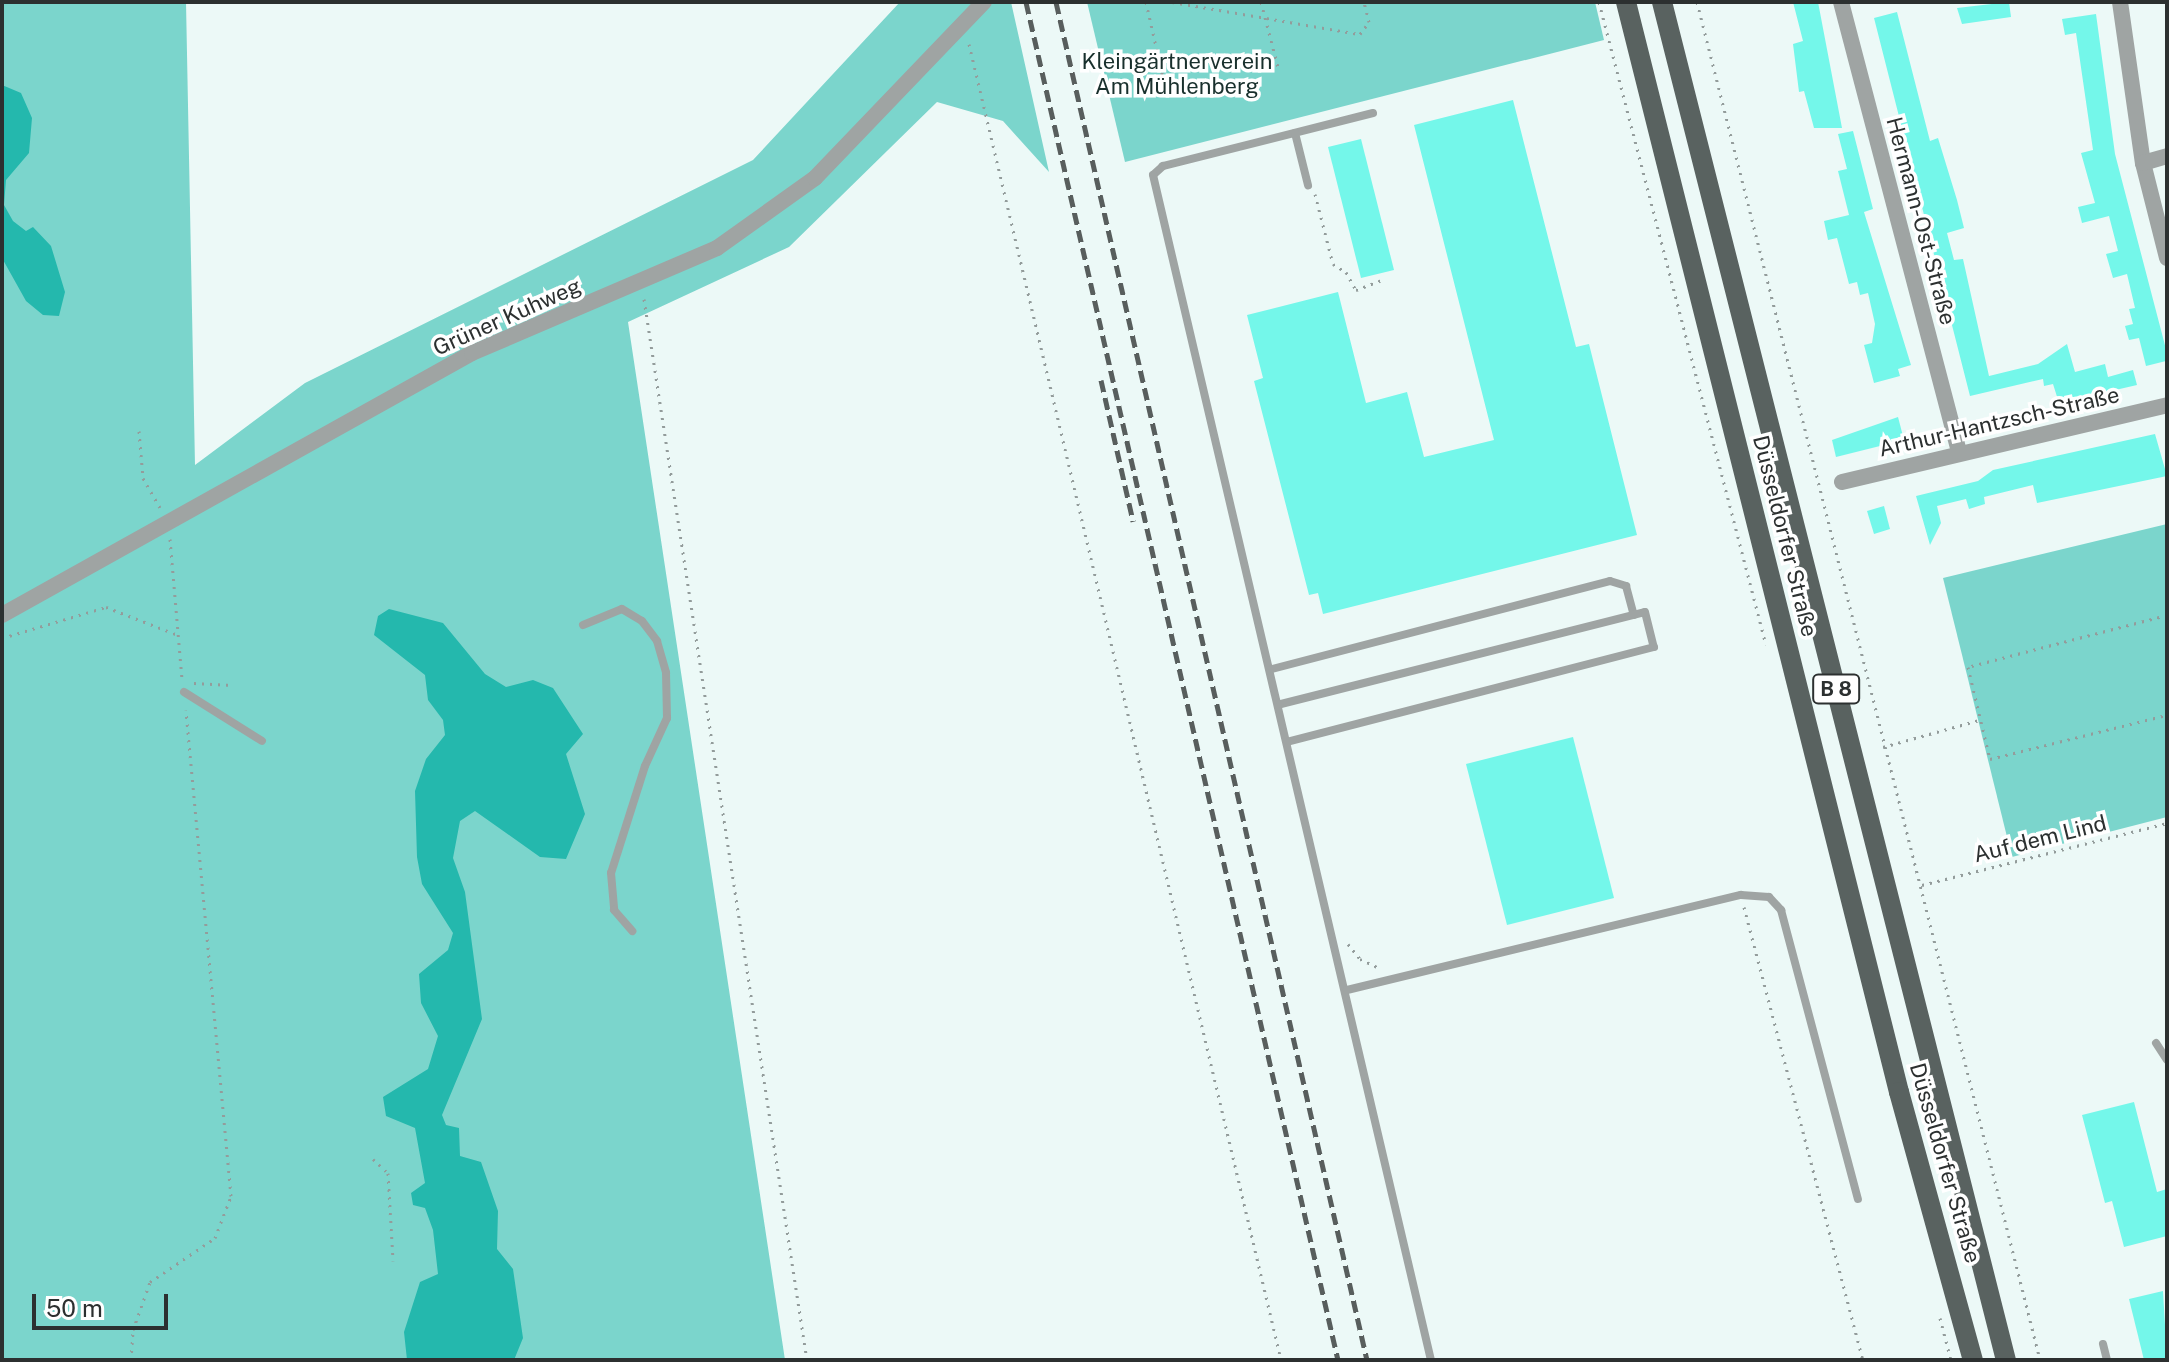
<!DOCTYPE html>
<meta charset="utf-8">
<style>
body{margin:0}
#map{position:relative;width:2169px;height:1362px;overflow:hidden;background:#ecf9f7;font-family:"Public Sans",sans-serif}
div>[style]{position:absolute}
.green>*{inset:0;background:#7bd5cc}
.water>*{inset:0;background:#24b8ad}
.building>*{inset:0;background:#74f7ea}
.path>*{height:3px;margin-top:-1.5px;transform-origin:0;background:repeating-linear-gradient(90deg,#939c9b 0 2px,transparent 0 8px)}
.service>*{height:8px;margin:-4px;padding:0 4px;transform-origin:4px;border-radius:4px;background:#9fa4a3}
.minor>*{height:16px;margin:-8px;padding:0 8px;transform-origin:8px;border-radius:8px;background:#9fa4a3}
.primary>*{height:20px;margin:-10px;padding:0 10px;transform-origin:10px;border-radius:10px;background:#596260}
.rail>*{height:5px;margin-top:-2.5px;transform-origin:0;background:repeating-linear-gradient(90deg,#585e5d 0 12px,transparent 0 18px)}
span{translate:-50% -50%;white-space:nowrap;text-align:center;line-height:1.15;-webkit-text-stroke:7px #fff;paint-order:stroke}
.shield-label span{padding:2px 6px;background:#fff;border:2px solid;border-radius:6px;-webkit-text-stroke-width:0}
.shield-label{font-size:20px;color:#2c3030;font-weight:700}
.park-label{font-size:22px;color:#19302d}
.street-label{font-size:22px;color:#2c3030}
.frame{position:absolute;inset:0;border:4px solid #2c3030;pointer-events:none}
.scale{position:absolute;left:32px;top:1294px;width:136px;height:36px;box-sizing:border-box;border:4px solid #2c3030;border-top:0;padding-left:10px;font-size:24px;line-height:28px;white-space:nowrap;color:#2c3030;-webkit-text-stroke:6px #fff;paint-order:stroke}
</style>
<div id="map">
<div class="green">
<div style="clip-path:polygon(2px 2px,186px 2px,195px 465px,305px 383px,753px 160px,900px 2px,1011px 2px,1049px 172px,1003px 121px,937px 102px,789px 247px,628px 322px,785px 1360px,2px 1360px)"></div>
<div style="clip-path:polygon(1087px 2px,1595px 2px,1604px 40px,1125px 162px)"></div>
<div style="clip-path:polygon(2167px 524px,2167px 817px,2012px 857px,1943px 578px)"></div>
</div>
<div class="water">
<div style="clip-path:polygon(2px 85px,21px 93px,32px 118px,29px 153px,6px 180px,4px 205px,13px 221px,26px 231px,33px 227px,51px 246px,65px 292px,59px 316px,43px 315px,26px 301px,2px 258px)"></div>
<div style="clip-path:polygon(389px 609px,443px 623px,485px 674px,506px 687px,533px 680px,553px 688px,583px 734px,566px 754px,585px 814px,566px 859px,540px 857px,475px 811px,460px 821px,453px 858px,465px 892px,482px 1019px,442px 1115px,446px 1125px,459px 1128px,460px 1156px,481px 1162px,498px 1211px,497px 1249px,513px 1269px,523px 1338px,514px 1360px,407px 1360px,404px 1332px,420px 1282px,438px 1274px,433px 1230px,425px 1208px,413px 1205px,411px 1193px,425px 1183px,415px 1128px,386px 1116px,383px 1097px,428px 1069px,438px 1036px,421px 1003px,419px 974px,448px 950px,453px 933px,422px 884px,417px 857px,415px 791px,426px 759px,445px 735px,443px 720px,428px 700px,425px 675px,374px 635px,378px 616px)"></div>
</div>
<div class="building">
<div style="clip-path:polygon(1793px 2px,1818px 2px,1842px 128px,1814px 128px,1804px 91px,1799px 92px,1793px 44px,1803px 41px)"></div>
<div style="clip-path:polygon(2009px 2px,2011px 17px,1962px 24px,1957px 8px)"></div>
<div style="clip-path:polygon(1897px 12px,1930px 141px,1938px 138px,1957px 200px,1964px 228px,1947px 233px,1954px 260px,1963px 259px,1989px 376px,2038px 364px,2067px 344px,2075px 372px,2105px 364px,2108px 377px,2133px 370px,2137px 385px,2059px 403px,2053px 384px,2044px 386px,2043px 379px,1970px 396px,1874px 18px)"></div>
<div style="clip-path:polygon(2096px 14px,2115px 154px,2167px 353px,2166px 361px,2146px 366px,2139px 338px,2129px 340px,2125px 326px,2133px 324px,2129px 309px,2135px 308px,2127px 274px,2113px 278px,2106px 254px,2118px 251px,2109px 216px,2082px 223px,2078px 207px,2095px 203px,2081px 153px,2093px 150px,2076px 33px,2065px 35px,2062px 19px)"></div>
<div style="clip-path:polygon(1513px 100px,1576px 347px,1589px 344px,1637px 535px,1323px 614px,1318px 593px,1309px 595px,1254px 381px,1263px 378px,1247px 315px,1338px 292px,1366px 403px,1407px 392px,1424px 457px,1494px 440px,1414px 125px)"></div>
<div style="clip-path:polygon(1853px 131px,1873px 209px,1864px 212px,1911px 365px,1898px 369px,1900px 376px,1874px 383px,1864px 345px,1872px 343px,1875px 324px,1868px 293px,1860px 295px,1857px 282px,1849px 284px,1837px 238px,1828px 240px,1824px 221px,1849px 215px,1838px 171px,1847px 169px,1838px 134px)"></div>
<div style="clip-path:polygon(1361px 139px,1394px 270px,1361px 278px,1328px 147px)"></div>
<div style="clip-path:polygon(1898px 417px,1904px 440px,1836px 457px,1832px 440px)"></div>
<div style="clip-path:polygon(2155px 434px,2167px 476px,2037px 503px,2033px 485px,1984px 497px,1985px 504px,1969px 509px,1966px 499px,1937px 506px,1941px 523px,1930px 545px,1916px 496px,1978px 481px,1993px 470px)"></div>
<div style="clip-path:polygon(1884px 506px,1890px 529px,1874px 534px,1867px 511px)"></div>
<div style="clip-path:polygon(1573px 737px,1614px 898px,1507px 925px,1466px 764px)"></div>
<div style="clip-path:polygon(2134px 1102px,2157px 1192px,2167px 1189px,2167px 1236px,2124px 1247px,2112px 1201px,2105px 1203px,2082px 1115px)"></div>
<div style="clip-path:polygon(2163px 1291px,2167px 1360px,2144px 1360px,2129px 1299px)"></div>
</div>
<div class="path">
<div style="left:1146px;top:2px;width:82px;rotate:77.3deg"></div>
<div style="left:1172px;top:2px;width:191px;rotate:9.7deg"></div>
<div style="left:1360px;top:34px;width:15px;rotate:-53deg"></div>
<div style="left:1369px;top:22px;width:21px;rotate:-104deg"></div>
<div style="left:1261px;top:2px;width:67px;rotate:75.3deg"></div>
<div style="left:1599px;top:2px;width:664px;rotate:75.44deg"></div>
<div style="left:1697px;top:2px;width:1401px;rotate:75.82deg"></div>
<div style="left:969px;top:44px;width:1352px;rotate:76.66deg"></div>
<div style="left:1315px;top:194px;width:72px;rotate:75.6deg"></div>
<div style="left:1333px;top:264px;width:15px;rotate:32deg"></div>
<div style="left:1346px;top:272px;width:21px;rotate:61deg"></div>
<div style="left:1356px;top:290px;width:28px;rotate:-21deg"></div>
<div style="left:644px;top:299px;width:1073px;rotate:81.27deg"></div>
<div style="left:139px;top:431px;width:47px;rotate:85.1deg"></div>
<div style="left:143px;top:478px;width:34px;rotate:60deg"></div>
<div style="left:170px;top:539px;width:141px;rotate:85.1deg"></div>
<div style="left:2167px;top:615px;width:206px;rotate:165.4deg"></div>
<div style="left:1968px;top:667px;width:95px;rotate:76.6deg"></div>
<div style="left:1990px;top:759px;width:182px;rotate:-14deg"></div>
<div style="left:2px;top:638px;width:109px;rotate:-16.6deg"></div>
<div style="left:106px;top:607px;width:77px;rotate:21.3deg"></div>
<div style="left:194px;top:683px;width:38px;rotate:3deg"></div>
<div style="left:1883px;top:747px;width:100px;rotate:-15.7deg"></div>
<div style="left:1922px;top:885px;width:253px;rotate:-14.2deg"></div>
<div style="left:1744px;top:907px;width:468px;rotate:75.3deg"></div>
<div style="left:1348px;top:944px;width:19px;rotate:51deg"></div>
<div style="left:1360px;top:959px;width:21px;rotate:25deg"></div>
<div style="left:373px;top:1159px;width:21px;rotate:43deg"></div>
<div style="left:388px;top:1173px;width:88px;rotate:86.7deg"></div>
<div style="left:1940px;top:1318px;width:43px;rotate:75.3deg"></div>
<div style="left:131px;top:1360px;width:30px;rotate:-86deg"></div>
<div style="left:133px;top:1330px;width:51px;rotate:-70.5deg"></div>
<div style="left:150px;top:1282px;width:78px;rotate:-34.1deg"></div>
<div style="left:215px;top:1238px;width:45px;rotate:-69.1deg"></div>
<div style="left:231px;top:1196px;width:488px;rotate:-95.3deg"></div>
</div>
<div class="service">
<div style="left:1373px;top:113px;width:217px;rotate:165.8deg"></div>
<div style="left:1163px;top:166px;width:13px;rotate:138deg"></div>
<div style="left:1153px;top:175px;width:1217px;rotate:76.8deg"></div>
<div style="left:1295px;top:133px;width:54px;rotate:76deg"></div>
<div style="left:583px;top:625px;width:42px;rotate:-22.3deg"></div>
<div style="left:622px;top:609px;width:23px;rotate:31deg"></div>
<div style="left:642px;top:621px;width:25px;rotate:53deg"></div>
<div style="left:657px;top:641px;width:33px;rotate:74deg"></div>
<div style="left:666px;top:673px;width:45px;rotate:88.7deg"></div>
<div style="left:667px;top:718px;width:53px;rotate:114.6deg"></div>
<div style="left:645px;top:766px;width:112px;rotate:107.6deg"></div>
<div style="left:611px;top:873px;width:37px;rotate:85deg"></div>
<div style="left:614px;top:910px;width:28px;rotate:49deg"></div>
<div style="left:1272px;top:669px;width:349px;rotate:-14.6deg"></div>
<div style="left:1610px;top:581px;width:17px;rotate:17deg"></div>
<div style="left:1626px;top:586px;width:30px;rotate:75deg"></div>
<div style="left:184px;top:692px;width:92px;rotate:32.1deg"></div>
<div style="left:1281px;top:704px;width:375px;rotate:-14.2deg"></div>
<div style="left:1645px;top:612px;width:36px;rotate:76deg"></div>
<div style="left:1654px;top:647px;width:376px;rotate:165.5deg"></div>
<div style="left:1347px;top:990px;width:405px;rotate:-13.6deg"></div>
<div style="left:1741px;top:895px;width:28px;rotate:4deg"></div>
<div style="left:1769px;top:897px;width:18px;rotate:47deg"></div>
<div style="left:1781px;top:910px;width:299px;rotate:75.1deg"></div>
<div style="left:2156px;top:1043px;width:20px;rotate:57deg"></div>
<div style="left:2103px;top:1344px;width:16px;rotate:76deg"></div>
</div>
<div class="minor">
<div style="left:1841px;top:2px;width:465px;rotate:75.3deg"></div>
<div style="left:2120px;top:2px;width:163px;rotate:81.9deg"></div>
<div style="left:2143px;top:163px;width:98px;rotate:75.8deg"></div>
<div style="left:2143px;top:163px;width:25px;rotate:-16deg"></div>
<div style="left:1842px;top:482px;width:334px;rotate:-13.3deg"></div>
<div style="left:2px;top:615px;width:538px;rotate:-29.14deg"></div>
<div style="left:472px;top:353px;width:267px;rotate:-23.2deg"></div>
<div style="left:717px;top:248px;width:120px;rotate:-35.5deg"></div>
<div style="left:815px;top:178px;width:244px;rotate:-46.2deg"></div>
</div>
<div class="primary">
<div style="left:1626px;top:2px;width:1124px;rotate:75.94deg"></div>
<div style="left:1899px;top:1092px;width:278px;rotate:74.6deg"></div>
<div style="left:1662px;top:2px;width:1401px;rotate:75.79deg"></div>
</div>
<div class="rail">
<div style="left:1026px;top:2px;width:1393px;rotate:77.06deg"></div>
<div style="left:1056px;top:2px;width:1393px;rotate:77.1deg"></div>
<div style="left:1101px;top:380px;width:145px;rotate:77.2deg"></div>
</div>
<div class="shield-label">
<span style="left:1836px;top:689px">B 8</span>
</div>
<div class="park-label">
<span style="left:1177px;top:74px">Kleingärtnerverein<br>Am Mühlenberg</span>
</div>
<div class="street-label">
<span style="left:1921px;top:221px;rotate:75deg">Hermann-Ost-Straße</span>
<span style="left:507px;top:317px;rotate:-24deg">Grüner Kuhweg</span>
<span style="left:1999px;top:422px;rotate:-13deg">Arthur-Hantzsch-Straße</span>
<span style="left:1785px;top:536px;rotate:76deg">Düsseldorfer Straße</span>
<span style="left:2040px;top:839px;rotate:-14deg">Auf dem Lind</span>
<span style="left:1945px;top:1163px;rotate:74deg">Düsseldorfer Straße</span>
</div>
<div class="frame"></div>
<div class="scale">50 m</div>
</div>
